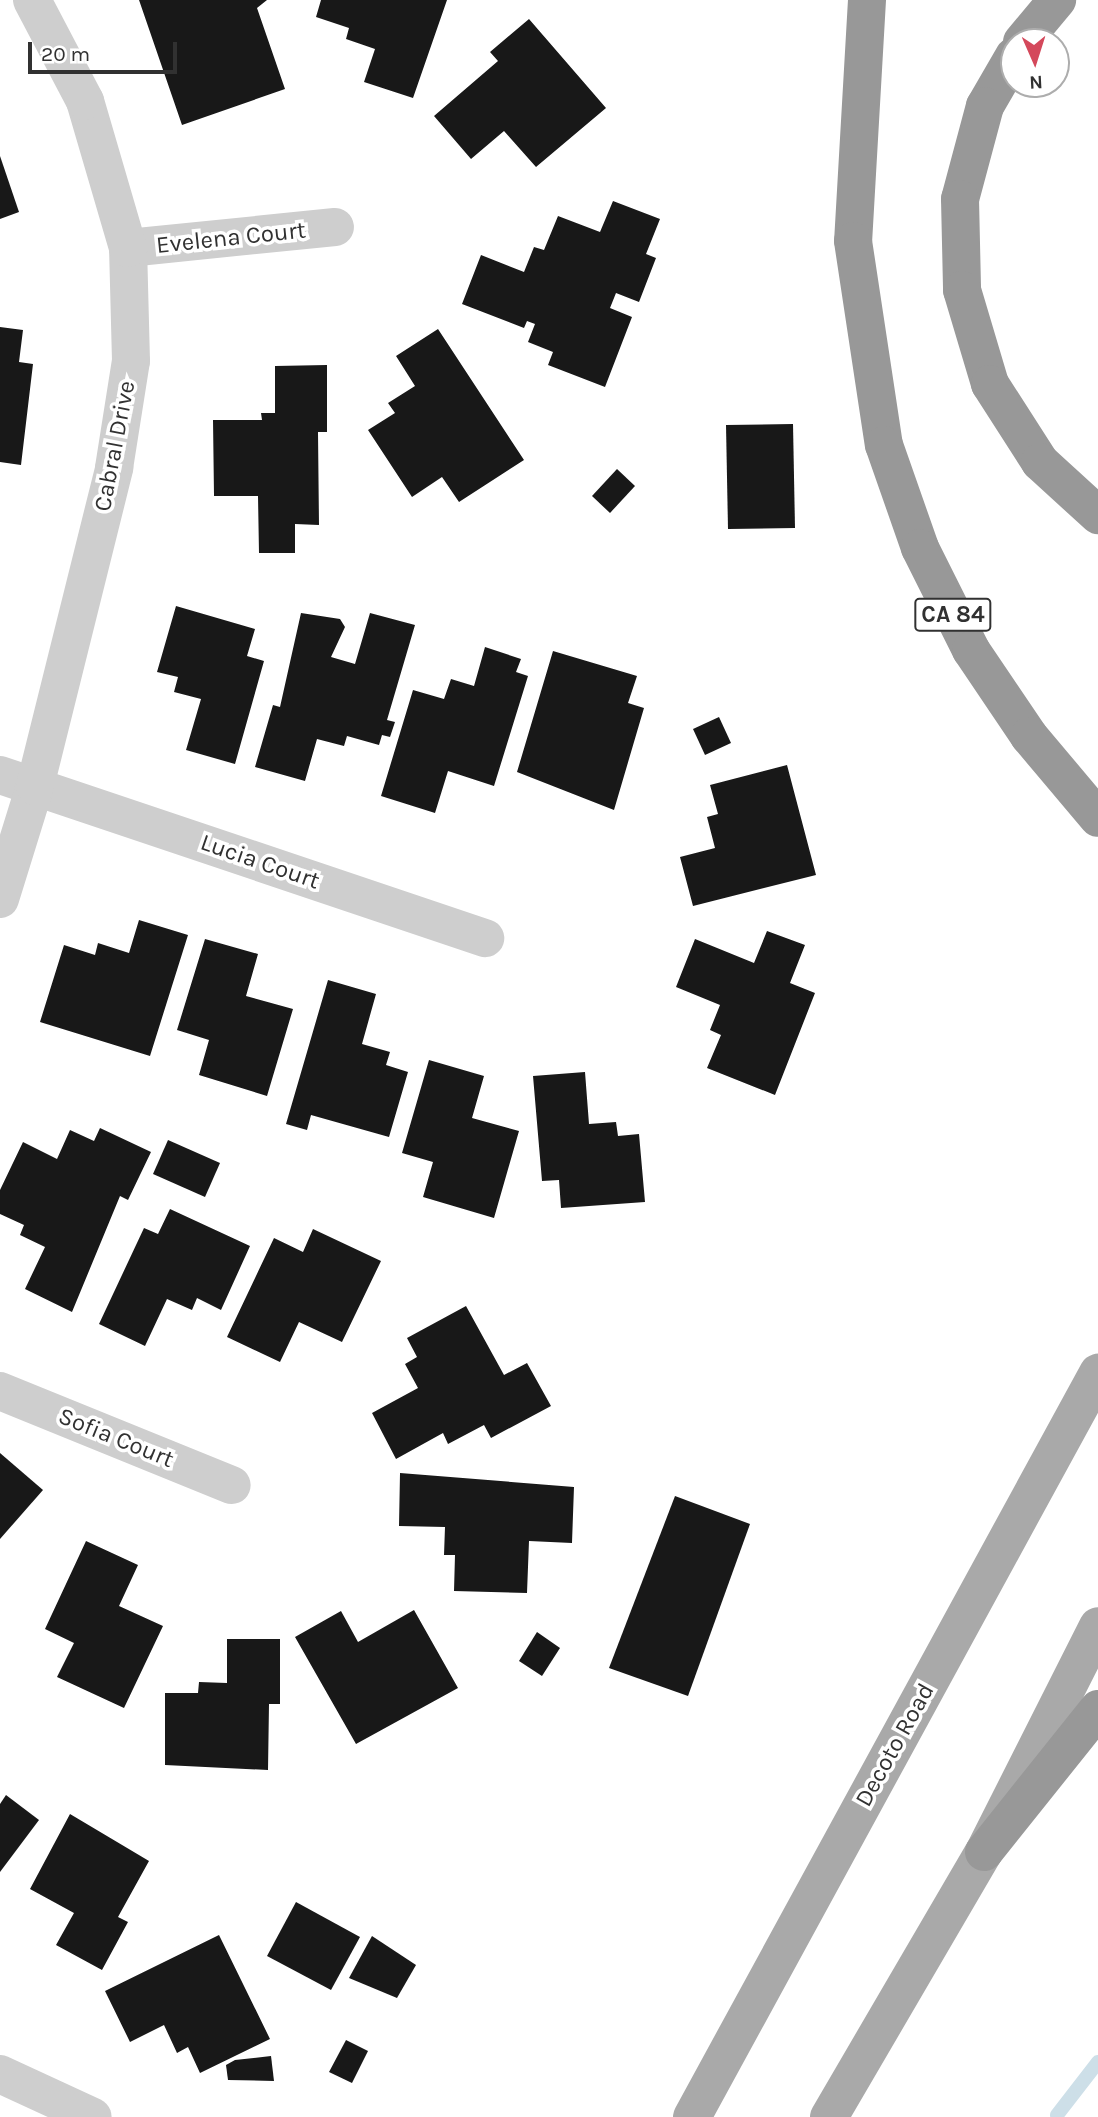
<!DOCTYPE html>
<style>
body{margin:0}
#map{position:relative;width:1098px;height:2117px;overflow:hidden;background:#fff;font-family:Karla,sans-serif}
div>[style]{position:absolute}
.stream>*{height:14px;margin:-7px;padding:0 7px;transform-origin:7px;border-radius:7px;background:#cddfe8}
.building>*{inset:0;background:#181818}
.street>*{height:38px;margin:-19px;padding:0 19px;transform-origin:19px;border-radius:19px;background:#cecece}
.primary>*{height:38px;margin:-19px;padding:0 19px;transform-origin:19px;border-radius:19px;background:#a9a9a9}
.highway>*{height:38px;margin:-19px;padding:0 19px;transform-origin:19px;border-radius:19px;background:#989898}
span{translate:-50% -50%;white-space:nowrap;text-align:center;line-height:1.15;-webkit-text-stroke:7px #fff;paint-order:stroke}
.shield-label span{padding:2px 5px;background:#fff;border:2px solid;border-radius:5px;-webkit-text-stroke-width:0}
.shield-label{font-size:23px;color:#313131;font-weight:700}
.street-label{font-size:24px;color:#313131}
.north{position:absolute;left:1000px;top:28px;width:70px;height:70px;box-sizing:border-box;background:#fff;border:2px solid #adadad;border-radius:50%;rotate:177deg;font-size:19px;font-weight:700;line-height:28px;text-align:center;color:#313131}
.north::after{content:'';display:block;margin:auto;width:24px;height:32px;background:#d4485b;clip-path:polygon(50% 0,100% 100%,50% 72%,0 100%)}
.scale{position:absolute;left:28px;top:42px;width:149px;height:32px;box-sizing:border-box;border:4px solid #313131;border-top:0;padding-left:9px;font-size:21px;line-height:24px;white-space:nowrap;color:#313131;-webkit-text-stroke:5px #fff;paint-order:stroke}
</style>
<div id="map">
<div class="stream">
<div style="left:1057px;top:2115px;width:67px;rotate:-52.3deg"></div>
</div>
<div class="building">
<div style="clip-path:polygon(139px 0,267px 0,257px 8px,285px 89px,182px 125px)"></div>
<div style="clip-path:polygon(321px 0,447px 0,413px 98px,364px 82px,375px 49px,346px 39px,349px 28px,316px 17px)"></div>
<div style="clip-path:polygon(529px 19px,606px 108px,536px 167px,504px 131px,471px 159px,434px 116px,498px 61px,490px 52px)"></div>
<div style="clip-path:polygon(0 156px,19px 212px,0 219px)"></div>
<div style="clip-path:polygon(613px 201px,660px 219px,646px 254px,656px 258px,639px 302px,616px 293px,610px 308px,632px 317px,605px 387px,548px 365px,553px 352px,528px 342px,535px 324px,527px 321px,524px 328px,462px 304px,481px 255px,524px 272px,534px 247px,544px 250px,558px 216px,600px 232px)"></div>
<div style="clip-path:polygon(0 327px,23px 330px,19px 362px,33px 364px,21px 465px,0 462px)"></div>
<div style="clip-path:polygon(438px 329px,524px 460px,459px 502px,442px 477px,412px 497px,368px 430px,395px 413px,388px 403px,415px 386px,396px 356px)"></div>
<div style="clip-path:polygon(327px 365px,327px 432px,318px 432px,319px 525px,295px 524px,295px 553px,259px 553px,258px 496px,214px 496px,213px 420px,262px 420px,261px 413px,275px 413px,275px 366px)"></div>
<div style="clip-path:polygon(793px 424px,795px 528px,728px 529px,726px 425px)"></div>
<div style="clip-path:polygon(617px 469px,635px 486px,610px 513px,592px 496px)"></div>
<div style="clip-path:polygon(176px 606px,255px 629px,247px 656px,264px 661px,235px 764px,186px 750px,201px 699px,174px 692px,178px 677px,157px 672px)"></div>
<div style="clip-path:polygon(301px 613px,340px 619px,345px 627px,331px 657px,355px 664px,370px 613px,415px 625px,387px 720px,395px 722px,390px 737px,382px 735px,379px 745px,347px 736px,344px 746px,317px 739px,305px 781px,255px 767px,273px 705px,280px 707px)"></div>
<div style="clip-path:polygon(485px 647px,521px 659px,516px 672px,528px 676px,494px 786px,448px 771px,435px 813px,381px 796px,413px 690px,444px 699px,451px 679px,474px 686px)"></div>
<div style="clip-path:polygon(553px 651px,637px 676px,628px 703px,644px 708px,614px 810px,517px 772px)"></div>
<div style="clip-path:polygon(719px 717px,731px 743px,705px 755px,693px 729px)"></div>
<div style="clip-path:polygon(787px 765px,816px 875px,693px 906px,680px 857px,715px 848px,707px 817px,718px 814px,710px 785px)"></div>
<div style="clip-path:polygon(139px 920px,188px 935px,150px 1056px,40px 1022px,64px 945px,95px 955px,98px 943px,129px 953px)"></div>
<div style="clip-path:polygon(767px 931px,805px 945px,790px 983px,815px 993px,775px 1095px,707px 1068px,721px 1035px,710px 1030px,720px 1005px,676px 987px,695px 939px,754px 963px)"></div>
<div style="clip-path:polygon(205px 939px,258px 954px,246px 996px,293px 1009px,267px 1096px,199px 1075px,209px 1040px,177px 1030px)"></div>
<div style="clip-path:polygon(328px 980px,376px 994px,362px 1044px,390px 1052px,386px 1065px,408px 1072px,389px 1137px,311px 1115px,307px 1130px,286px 1124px)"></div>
<div style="clip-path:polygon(429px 1060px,484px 1076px,472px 1118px,519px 1131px,494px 1218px,423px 1197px,433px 1162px,402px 1153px)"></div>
<div style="clip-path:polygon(585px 1072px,589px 1124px,616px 1122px,618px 1136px,639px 1134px,645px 1202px,561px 1208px,559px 1180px,542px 1181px,533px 1076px)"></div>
<div style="clip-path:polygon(100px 1128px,151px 1152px,128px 1200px,120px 1196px,72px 1312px,25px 1289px,45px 1247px,20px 1235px,24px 1225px,0 1214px,0 1190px,23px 1142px,57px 1159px,70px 1130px,94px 1141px)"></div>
<div style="clip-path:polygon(168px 1140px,220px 1163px,205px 1197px,153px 1174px)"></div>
<div style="clip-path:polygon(170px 1209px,250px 1246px,221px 1310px,197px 1298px,192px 1310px,167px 1299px,145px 1346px,99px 1324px,144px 1228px,158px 1234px)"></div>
<div style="clip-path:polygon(313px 1229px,381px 1261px,342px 1342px,299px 1322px,280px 1362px,227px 1337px,274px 1238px,303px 1252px)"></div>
<div style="clip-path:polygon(466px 1306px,504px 1375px,527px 1363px,551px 1406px,491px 1438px,484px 1425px,448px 1444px,443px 1433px,396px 1459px,372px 1413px,418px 1388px,405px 1364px,417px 1357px,407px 1338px)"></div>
<div style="clip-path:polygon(0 1453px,43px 1490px,0 1539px)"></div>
<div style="clip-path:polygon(400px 1473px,574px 1487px,572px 1543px,529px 1541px,527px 1593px,454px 1591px,455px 1555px,444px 1555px,445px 1527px,399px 1526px)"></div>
<div style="clip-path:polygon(675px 1496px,750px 1524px,688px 1696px,609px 1668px)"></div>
<div style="clip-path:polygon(86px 1541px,138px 1565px,119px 1606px,163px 1626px,124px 1708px,57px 1677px,74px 1643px,45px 1629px)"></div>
<div style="clip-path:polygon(414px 1610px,458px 1688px,356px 1744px,295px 1637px,341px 1611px,358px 1642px)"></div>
<div style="clip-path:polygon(537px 1632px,560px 1648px,542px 1676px,519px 1661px)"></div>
<div style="clip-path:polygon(227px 1639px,280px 1639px,280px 1704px,269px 1704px,268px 1770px,165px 1765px,165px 1693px,198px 1693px,199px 1682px,227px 1683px)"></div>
<div style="clip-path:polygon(6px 1795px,39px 1820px,0 1872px,0 1804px)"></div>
<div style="clip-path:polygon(70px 1814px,149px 1861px,118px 1917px,128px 1922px,102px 1970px,56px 1945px,74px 1913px,30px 1889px)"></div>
<div style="clip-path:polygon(296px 1902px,360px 1937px,331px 1990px,267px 1956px)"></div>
<div style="clip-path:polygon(219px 1935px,270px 2039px,200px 2073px,188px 2047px,177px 2053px,164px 2025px,130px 2042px,105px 1991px)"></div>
<div style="clip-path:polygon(372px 1936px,416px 1965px,397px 1998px,349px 1978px)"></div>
<div style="clip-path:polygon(346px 2040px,368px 2051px,352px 2083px,329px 2072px)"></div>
<div style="clip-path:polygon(271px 2056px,274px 2081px,228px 2080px,226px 2065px,235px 2060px)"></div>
</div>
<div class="street">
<div style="left:128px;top:248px;width:208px;rotate:-5.8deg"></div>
<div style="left:0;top:775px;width:512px;rotate:18.58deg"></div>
<div style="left:0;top:899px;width:118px;rotate:-72.8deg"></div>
<div style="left:35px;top:786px;width:328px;rotate:-76deg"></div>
<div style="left:114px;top:468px;width:108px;rotate:-81deg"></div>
<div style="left:131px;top:361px;width:113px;rotate:-91.5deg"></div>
<div style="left:128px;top:248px;width:153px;rotate:-106.3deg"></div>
<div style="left:85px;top:101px;width:114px;rotate:-117.7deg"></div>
<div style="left:0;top:1391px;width:250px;rotate:22.1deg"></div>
<div style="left:0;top:2074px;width:102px;rotate:24.8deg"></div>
</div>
<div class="primary">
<div style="left:692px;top:2117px;width:848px;rotate:-61.38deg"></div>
<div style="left:829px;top:2117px;width:307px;rotate:-59.7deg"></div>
<div style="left:984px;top:1852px;width:253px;rotate:-63.2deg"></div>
</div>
<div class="highway">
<div style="left:867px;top:0;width:241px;rotate:93.3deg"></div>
<div style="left:853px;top:241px;width:206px;rotate:81.4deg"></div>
<div style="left:884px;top:445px;width:109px;rotate:70.7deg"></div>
<div style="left:920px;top:548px;width:114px;rotate:63.4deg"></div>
<div style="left:971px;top:650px;width:104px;rotate:56deg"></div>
<div style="left:1029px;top:736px;width:107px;rotate:49.9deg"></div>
<div style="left:1022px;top:42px;width:55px;rotate:-50.2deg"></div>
<div style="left:1014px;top:56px;width:58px;rotate:120.1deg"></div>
<div style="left:985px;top:106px;width:96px;rotate:105deg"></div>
<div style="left:960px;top:199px;width:91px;rotate:88.7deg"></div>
<div style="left:962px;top:290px;width:98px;rotate:73.4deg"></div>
<div style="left:990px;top:384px;width:93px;rotate:57.3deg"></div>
<div style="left:1040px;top:462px;width:79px;rotate:42.4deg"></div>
<div style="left:984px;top:1852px;width:183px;rotate:-51.4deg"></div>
</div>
<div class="shield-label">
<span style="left:953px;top:615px">CA 84</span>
</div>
<div class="street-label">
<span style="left:231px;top:238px;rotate:-6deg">Evelena Court</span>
<span style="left:115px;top:446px;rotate:-79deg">Cabral Drive</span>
<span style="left:260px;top:862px;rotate:19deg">Lucia Court</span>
<span style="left:116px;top:1438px;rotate:22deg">Sofia Court</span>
<span style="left:895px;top:1745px;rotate:-61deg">Decoto Road</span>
</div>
<div class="north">N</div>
<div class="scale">20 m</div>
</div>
